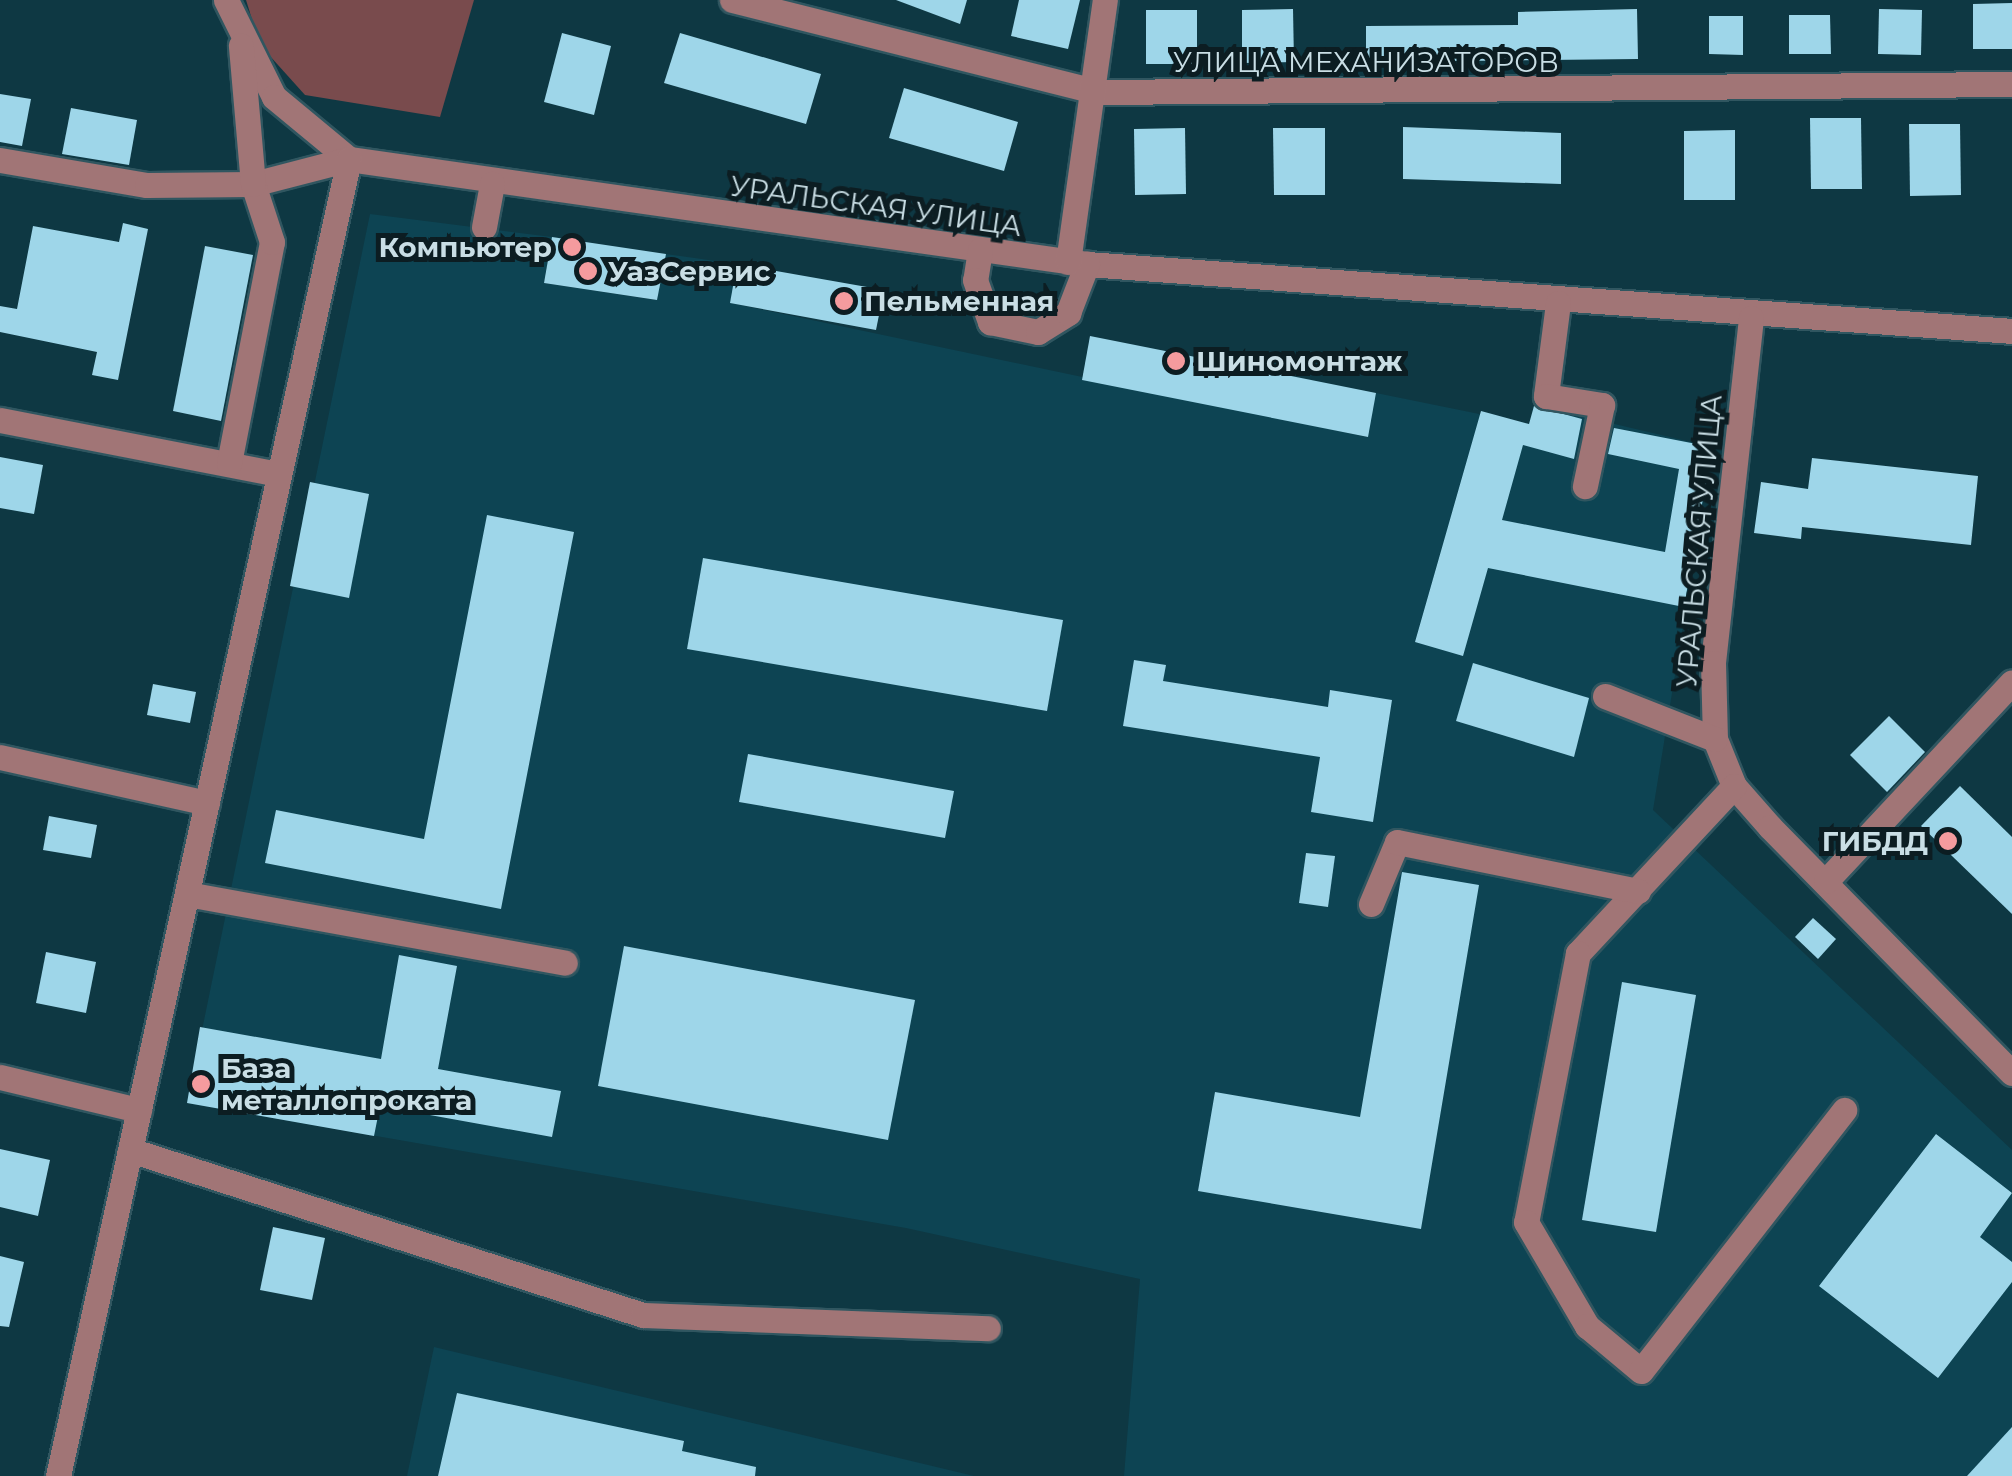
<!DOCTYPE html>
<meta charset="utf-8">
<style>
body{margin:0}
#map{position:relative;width:2012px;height:1476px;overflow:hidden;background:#0e3843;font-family:Montserrat,sans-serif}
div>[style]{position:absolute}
.built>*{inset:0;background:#0d4453}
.green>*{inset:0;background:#794b4d}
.building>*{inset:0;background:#9ed6e9}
.roads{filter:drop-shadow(2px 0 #305660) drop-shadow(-2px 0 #305660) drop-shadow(0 2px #305660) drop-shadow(0 -2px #305660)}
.minor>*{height:25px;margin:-12.5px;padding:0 12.5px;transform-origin:12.5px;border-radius:12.5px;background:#a17576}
.dots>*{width:28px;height:28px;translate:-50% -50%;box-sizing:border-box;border:5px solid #0c1d22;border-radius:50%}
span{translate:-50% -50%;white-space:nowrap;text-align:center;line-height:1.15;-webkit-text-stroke:10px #0c1d22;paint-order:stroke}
.street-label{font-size:28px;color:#c9dee5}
.poi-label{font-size:28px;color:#c9dee5;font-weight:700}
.right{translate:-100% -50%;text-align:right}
.left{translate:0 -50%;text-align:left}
</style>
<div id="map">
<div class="built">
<div style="clip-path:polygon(370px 214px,552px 237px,544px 283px,656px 300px,666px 254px,737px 264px,731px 303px,1367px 437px,1376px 393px,1529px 424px,1534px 405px,1712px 447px,1653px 810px,2012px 1150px,2012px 1476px,1124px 1476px,1140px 1279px,906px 1228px,187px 1103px)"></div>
<div style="clip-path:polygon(434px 1347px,974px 1476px,407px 1476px)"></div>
</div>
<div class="green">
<div style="clip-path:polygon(246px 0,474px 0,440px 117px,305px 95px,260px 45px)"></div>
</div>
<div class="building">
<div style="clip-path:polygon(896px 0,967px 0,960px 24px)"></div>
<div style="clip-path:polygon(1019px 0,1080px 0,1068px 49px,1011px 36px)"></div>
<div style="clip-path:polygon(2012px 3px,2012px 49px,1973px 49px,1973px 4px)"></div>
<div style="clip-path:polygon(1293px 9px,1294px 62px,1242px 63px,1242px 10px)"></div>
<div style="clip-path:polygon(1637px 9px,1638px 59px,1366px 62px,1366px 26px,1518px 25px,1518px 12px)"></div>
<div style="clip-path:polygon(1879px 9px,1922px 10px,1921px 55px,1878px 54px)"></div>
<div style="clip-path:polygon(1146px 10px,1197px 10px,1197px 64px,1146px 64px)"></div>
<div style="clip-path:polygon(1789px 15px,1830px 15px,1831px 54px,1789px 54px)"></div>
<div style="clip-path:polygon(1709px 16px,1743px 16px,1743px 55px,1709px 54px)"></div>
<div style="clip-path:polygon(562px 33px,611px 46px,594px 115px,544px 102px)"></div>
<div style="clip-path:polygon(680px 33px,821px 74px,806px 124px,664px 83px)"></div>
<div style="clip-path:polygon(904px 88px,1018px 122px,1004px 171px,889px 138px)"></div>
<div style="clip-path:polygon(0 94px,31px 99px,22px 146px,0 142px)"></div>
<div style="clip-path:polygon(71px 108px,137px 120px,129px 165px,62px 154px)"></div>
<div style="clip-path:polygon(1810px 118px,1861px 118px,1862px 189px,1811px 189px)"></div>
<div style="clip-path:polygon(1909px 124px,1960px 124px,1961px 195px,1910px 196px)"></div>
<div style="clip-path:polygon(1403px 127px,1561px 133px,1561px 184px,1403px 179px)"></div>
<div style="clip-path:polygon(1185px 128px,1186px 194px,1135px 195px,1134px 129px)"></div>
<div style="clip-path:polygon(1273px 128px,1325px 128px,1325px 195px,1274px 195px)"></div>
<div style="clip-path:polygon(1735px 130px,1735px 200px,1684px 200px,1684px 131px)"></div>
<div style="clip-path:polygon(123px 223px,148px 229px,118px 380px,92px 375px,97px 352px,0 332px,0 306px,17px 309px,33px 226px,119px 242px)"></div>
<div style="clip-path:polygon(552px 237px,666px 254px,657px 300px,544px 283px)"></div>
<div style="clip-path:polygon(205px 246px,253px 255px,221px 421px,173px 411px)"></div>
<div style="clip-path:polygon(737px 264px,884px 290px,876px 330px,730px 303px)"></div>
<div style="clip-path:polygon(1090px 336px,1376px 393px,1368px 437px,1082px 380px)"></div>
<div style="clip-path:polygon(1534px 406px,1582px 419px,1574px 459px,1523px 445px,1502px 520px,1665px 552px,1679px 469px,1608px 454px,1614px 428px,1712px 447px,1684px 607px,1488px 568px,1463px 656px,1415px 642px,1481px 411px,1529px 424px)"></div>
<div style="clip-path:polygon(0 457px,43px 465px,34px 514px,0 508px)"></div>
<div style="clip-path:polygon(1812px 458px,1978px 476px,1971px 545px,1802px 527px,1801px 539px,1754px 533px,1761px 482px,1808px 489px)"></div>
<div style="clip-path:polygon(310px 482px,369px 494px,349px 598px,290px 586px)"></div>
<div style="clip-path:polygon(487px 515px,574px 532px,501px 909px,265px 863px,276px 810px,424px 839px)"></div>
<div style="clip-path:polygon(703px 558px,1063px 620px,1047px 711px,687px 649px)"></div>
<div style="clip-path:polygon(1134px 660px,1166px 665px,1163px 681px,1328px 707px,1330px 690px,1392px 700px,1373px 822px,1311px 812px,1320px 757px,1123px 726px)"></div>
<div style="clip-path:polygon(1473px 663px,1589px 698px,1574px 757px,1456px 721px)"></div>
<div style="clip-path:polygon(153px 684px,196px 692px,190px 723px,147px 715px)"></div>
<div style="clip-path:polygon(1889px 716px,1925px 752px,1887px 792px,1850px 755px)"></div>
<div style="clip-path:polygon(748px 754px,954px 791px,945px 838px,739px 802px)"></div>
<div style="clip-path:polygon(1960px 786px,2012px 837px,2012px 914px,1921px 826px)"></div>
<div style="clip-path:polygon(49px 816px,97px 825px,91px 858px,43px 850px)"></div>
<div style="clip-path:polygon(1306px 853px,1335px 856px,1328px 907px,1299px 903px)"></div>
<div style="clip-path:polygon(1402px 872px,1479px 885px,1421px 1229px,1198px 1191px,1215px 1092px,1360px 1117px)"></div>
<div style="clip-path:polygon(1813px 918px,1836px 939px,1818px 959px,1795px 937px)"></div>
<div style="clip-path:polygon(624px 946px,915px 1000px,888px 1140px,598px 1086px)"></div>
<div style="clip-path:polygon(46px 952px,96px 962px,86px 1013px,36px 1003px)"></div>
<div style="clip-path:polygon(399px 955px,457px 966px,438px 1069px,561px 1091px,552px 1137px,380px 1106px,374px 1136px,187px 1103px,200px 1027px,381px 1059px)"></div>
<div style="clip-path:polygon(1622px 982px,1696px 995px,1656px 1232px,1582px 1220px)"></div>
<div style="clip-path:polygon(1936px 1134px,2012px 1193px,1980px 1237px,2012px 1262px,2012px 1282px,1938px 1378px,1819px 1286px)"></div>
<div style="clip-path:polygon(0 1149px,50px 1160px,38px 1216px,0 1207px)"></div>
<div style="clip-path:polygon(273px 1227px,325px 1238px,312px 1300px,260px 1290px)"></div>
<div style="clip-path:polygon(0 1256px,24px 1262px,9px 1327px,0 1326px)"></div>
<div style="clip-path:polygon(457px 1393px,684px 1441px,682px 1451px,756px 1467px,755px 1476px,438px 1476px)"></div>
<div style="clip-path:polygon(2012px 1427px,2012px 1476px,1967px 1476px)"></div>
</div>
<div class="roads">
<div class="minor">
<div style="left:226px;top:0;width:108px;rotate:63.7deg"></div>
<div style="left:274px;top:97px;width:97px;rotate:39.6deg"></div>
<div style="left:732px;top:0;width:376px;rotate:14.1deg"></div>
<div style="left:1097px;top:92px;width:915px;rotate:-0.5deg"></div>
<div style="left:0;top:160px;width:149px;rotate:9.7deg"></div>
<div style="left:147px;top:185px;width:106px;rotate:-0.5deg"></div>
<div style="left:253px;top:184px;width:99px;rotate:-14.6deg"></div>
<div style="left:349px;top:159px;width:745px;rotate:8.1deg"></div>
<div style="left:1087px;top:264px;width:927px;rotate:4.14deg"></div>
<div style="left:484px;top:227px;width:44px;rotate:-79.5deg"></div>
<div style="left:980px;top:250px;width:30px;rotate:99deg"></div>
<div style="left:975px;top:280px;width:45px;rotate:70.3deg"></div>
<div style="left:990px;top:322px;width:49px;rotate:11.8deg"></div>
<div style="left:1038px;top:332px;width:36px;rotate:-32deg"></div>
<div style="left:1068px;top:313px;width:53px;rotate:-68.8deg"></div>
<div style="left:1068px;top:262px;width:265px;rotate:-82deg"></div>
<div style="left:1558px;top:303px;width:94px;rotate:97.4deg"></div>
<div style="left:1546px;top:396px;width:57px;rotate:9.1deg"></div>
<div style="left:1602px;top:405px;width:83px;rotate:101.9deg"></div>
<div style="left:1751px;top:318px;width:347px;rotate:96.3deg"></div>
<div style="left:1713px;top:663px;width:76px;rotate:88.5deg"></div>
<div style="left:1715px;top:739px;width:51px;rotate:68deg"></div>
<div style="left:1734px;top:786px;width:55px;rotate:48.7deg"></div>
<div style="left:1770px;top:827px;width:345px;rotate:45.5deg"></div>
<div style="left:0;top:420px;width:284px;rotate:11deg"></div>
<div style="left:229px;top:463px;width:225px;rotate:-79deg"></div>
<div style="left:272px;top:242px;width:61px;rotate:-108.1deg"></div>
<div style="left:253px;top:184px;width:139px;rotate:-95deg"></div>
<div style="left:1605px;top:696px;width:118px;rotate:21.4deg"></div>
<div style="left:0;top:757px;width:212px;rotate:12.5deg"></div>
<div style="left:1734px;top:786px;width:229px;rotate:133deg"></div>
<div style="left:1578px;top:953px;width:274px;rotate:100.9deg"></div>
<div style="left:1526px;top:1222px;width:121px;rotate:59.6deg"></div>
<div style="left:1587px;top:1326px;width:70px;rotate:39.8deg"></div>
<div style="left:1641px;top:1371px;width:331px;rotate:-52.1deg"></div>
<div style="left:1826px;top:881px;width:272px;rotate:-46.9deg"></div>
<div style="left:187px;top:894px;width:384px;rotate:10.3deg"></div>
<div style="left:1371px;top:904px;width:67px;rotate:-67.2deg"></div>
<div style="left:1397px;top:842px;width:246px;rotate:11.5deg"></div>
<div style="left:0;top:1077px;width:143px;rotate:13.4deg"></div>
<div style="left:130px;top:1150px;width:539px;rotate:17.83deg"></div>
<div style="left:643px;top:1315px;width:345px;rotate:2.2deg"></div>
<div style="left:58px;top:1476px;width:1349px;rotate:-77.54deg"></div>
</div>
</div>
<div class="dots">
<div style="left:572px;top:247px;background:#f59b9e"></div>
<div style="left:588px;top:271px;background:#f59b9e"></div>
<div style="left:844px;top:301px;background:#f59b9e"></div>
<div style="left:1176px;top:361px;background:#f59b9e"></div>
<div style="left:1948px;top:841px;background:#f59b9e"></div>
<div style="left:201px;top:1084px;background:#f59b9e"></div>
</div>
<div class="street-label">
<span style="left:1366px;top:62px">УЛИЦА МЕХАНИЗАТОРОВ</span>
<span style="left:876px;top:206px;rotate:8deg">УРАЛЬСКАЯ УЛИЦА</span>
<span style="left:1699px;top:541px;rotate:-85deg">УРАЛЬСКАЯ УЛИЦА</span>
</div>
<div class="poi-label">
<span class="right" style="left:552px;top:247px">Компьютер</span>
<span class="left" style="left:608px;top:271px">УазСервис</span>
<span class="left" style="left:864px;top:301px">Пельменная</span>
<span class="left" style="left:1196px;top:361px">Шиномонтаж</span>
<span class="right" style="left:1928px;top:841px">ГИБДД</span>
<span class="left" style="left:221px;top:1084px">База<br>металлопроката</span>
</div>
</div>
